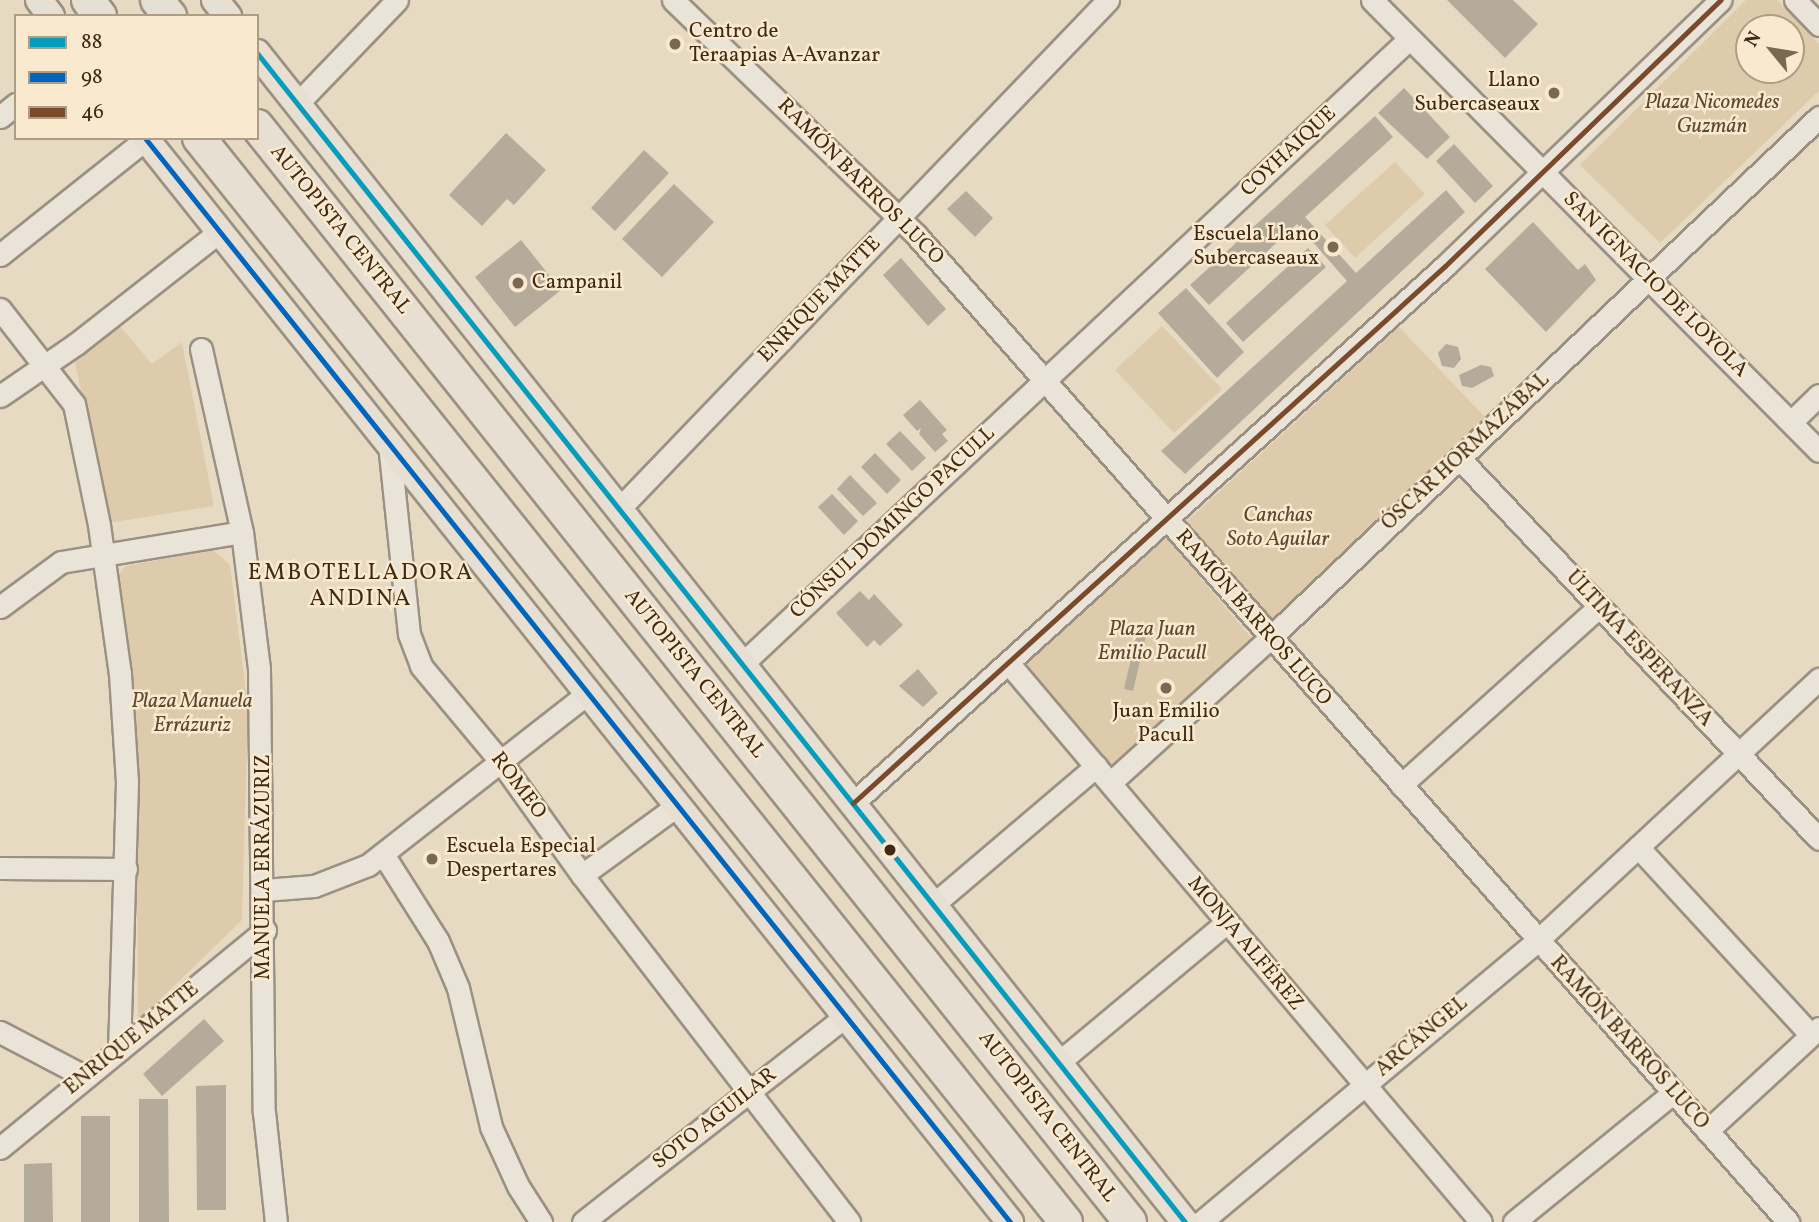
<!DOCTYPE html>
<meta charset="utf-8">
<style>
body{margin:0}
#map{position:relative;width:1819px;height:1222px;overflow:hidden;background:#e7dac3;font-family:Vollkorn,serif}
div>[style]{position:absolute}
.green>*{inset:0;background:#decbac}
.building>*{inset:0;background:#b5ab9b}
.roads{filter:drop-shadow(2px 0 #9b9182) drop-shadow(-2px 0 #9b9182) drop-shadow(0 2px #9b9182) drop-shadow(0 -2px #9b9182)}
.minor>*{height:21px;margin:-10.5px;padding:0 10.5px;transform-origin:10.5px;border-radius:10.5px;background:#eae3d8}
.major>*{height:26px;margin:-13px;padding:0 13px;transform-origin:13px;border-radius:13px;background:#e7dfd2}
.highway>*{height:32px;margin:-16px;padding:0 16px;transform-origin:16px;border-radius:16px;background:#e7dfd2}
.bus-1>*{height:5px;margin:-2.5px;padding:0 2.5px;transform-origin:2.5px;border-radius:2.5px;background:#069cbc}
.bus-2>*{height:5px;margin:-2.5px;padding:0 2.5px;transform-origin:2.5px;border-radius:2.5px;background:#0065bd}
.bus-3>*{height:5px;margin:-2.5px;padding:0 2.5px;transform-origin:2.5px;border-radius:2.5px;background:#7a4b2a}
.dots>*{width:19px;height:19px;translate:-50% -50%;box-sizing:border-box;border:4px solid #f9e9ce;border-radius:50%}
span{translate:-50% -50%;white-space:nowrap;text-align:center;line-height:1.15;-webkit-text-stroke:5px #f9e9ce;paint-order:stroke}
.poi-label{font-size:21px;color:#3e2a16}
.left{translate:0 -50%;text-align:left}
.right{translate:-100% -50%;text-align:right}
.park-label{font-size:21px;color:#5d4830;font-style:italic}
.street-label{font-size:21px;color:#3e2a16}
.neighbourhood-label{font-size:23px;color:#3e2a16;letter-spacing:2px}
.legend{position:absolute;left:14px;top:14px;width:245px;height:126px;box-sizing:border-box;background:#f9e9ce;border:2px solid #ae9d84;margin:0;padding:9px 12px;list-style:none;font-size:21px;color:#3e2a16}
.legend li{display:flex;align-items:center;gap:14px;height:35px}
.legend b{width:35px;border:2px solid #ae9d84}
.north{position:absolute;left:1735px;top:14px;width:70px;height:70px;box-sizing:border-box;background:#f9e9ce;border:2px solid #ae9d84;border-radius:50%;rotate:300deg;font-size:19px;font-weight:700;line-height:28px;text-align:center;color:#3e2a16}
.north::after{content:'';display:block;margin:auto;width:24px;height:32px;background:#796853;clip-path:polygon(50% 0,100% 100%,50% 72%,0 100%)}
</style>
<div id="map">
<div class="green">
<div style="clip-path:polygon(evenodd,1746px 0,1777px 0,1819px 44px,1819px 91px,1660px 243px,1580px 165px,1746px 0,1749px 28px,1791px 28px,1791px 70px,1749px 70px,1749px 28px)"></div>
<div style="clip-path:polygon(1395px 162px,1425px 194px,1355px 258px,1325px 225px)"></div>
<div style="clip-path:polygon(119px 325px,152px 364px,182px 342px,214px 506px,108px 523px,75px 362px)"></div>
<div style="clip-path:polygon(1162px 326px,1222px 389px,1174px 433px,1115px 370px)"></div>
<div style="clip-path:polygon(1399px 327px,1486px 418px,1275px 622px,1185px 523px)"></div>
<div style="clip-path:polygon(1162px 533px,1261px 649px,1108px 776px,1015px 666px)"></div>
<div style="clip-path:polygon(213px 550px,230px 565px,248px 708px,242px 920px,138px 1021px,136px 699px,118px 576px,125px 566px)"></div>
</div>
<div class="building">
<div style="clip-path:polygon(1447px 0,1513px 0,1538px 24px,1505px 58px)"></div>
<div style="clip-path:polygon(1404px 88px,1450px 137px,1427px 159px,1378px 113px)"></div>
<div style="clip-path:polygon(1375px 116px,1393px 137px,1305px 217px,1356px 273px,1446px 190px,1465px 212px,1185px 474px,1161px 451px,1347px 281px,1297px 224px,1209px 305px,1190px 285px)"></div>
<div style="clip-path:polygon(506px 133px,546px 170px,514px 205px,507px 199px,482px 226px,449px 195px)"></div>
<div style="clip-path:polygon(1454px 144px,1493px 186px,1475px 203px,1436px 161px)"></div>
<div style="clip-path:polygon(644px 150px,669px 173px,615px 231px,591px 208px)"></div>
<div style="clip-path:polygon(674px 184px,714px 222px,662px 277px,622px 239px)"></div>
<div style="clip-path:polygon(966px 191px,993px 218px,975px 237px,947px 209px)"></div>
<div style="clip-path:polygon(1533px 222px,1578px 270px,1585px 264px,1596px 280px,1546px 332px,1485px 269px)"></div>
<div style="clip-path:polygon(521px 240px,561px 290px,515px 327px,475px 277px)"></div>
<div style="clip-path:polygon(1308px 248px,1326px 267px,1243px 342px,1226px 323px)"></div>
<div style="clip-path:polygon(901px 258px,946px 309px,928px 326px,883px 275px)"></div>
<div style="clip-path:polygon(1186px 288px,1244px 352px,1217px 378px,1158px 313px)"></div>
<div style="clip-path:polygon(1446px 344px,1458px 347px,1461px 359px,1454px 368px,1442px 366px,1438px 353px)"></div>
<div style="clip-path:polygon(1481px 365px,1491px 367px,1494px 376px,1472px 388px,1462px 386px,1459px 375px)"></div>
<div style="clip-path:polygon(920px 400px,947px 430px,942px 434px,948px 441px,935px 452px,919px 434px,921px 428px,917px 431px,903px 415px)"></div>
<div style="clip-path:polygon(900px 431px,926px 458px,912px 471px,886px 444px)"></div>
<div style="clip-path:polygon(875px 453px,901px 480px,887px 494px,861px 467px)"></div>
<div style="clip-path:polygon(850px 475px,877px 503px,863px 516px,837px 489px)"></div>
<div style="clip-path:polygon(832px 494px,858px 521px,844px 535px,818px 507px)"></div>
<div style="clip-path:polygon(860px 591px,869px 600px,874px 594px,903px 625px,880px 646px,874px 640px,867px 647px,836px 613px)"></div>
<div style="clip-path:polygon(1137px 633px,1146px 636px,1133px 691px,1124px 689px)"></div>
<div style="clip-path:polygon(918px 669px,938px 693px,923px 707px,899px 686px)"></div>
<div style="clip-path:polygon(204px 1019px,224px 1041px,162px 1096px,143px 1074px)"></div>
<div style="clip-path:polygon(226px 1085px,226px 1210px,197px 1210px,196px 1086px)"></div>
<div style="clip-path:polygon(139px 1099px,168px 1099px,169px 1222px,139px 1222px)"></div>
<div style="clip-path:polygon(81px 1116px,110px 1116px,110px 1222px,81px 1222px)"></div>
<div style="clip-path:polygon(52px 1163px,53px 1222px,24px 1222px,24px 1164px)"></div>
</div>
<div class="roads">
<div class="minor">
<div style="left:673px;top:0;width:339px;rotate:44deg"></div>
<div style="left:917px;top:236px;width:1316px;rotate:48.54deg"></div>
<div style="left:1372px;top:0;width:635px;rotate:45.26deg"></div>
<div style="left:1795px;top:0;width:35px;rotate:46deg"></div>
<div style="left:297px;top:104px;width:144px;rotate:-46.1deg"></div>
<div style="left:0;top:117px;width:21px;rotate:-39deg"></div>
<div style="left:0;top:255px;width:186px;rotate:-38.5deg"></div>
<div style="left:0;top:309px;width:120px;rotate:52.1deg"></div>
<div style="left:74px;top:404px;width:124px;rotate:78.3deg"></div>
<div style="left:99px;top:525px;width:150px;rotate:82deg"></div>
<div style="left:120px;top:674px;width:108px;rotate:86.3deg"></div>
<div style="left:127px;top:782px;width:268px;rotate:91.7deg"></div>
<div style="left:201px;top:349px;width:188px;rotate:77.4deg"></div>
<div style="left:242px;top:532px;width:138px;rotate:82.9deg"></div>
<div style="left:259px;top:669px;width:443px;rotate:89.4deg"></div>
<div style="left:264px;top:1112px;width:111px;rotate:83.8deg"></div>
<div style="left:0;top:396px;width:92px;rotate:-34.4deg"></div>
<div style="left:76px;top:344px;width:182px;rotate:-38.1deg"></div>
<div style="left:1791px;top:422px;width:39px;rotate:-44deg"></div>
<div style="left:389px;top:444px;width:191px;rotate:84deg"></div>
<div style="left:409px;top:634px;width:34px;rotate:69deg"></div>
<div style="left:421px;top:666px;width:125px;rotate:50.2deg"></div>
<div style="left:501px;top:762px;width:139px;rotate:54.4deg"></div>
<div style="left:582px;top:875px;width:438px;rotate:52.4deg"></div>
<div style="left:1459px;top:458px;width:524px;rotate:46.62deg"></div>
<div style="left:619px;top:509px;width:706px;rotate:-46.15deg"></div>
<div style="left:0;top:607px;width:76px;rotate:-36.4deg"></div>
<div style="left:61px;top:562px;width:183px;rotate:-9.4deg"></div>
<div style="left:742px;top:664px;width:915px;rotate:-43.14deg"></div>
<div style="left:1010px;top:665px;width:729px;rotate:49.78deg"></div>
<div style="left:1110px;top:783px;width:216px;rotate:-42.2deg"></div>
<div style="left:1270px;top:638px;width:757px;rotate:-43.5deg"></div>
<div style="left:1401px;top:785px;width:266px;rotate:-42deg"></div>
<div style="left:853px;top:803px;width:799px;rotate:-42.21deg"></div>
<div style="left:1445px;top:266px;width:383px;rotate:-44deg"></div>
<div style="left:1638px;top:847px;width:255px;rotate:47.4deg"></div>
<div style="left:383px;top:854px;width:103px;rotate:57.7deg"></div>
<div style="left:438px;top:941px;width:51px;rotate:66.9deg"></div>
<div style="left:458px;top:988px;width:143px;rotate:76.6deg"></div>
<div style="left:491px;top:1127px;width:65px;rotate:65.4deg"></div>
<div style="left:518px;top:1186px;width:43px;rotate:57.4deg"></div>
<div style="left:0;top:868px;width:126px;rotate:0.5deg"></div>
<div style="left:582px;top:875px;width:119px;rotate:-36.1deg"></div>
<div style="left:264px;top:890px;width:50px;rotate:-4.6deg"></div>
<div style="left:314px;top:886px;width:58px;rotate:-21.3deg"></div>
<div style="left:368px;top:865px;width:279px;rotate:-38deg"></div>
<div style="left:934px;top:904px;width:213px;rotate:-40.4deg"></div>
<div style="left:0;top:1032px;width:97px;rotate:27.6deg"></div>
<div style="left:1059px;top:1062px;width:219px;rotate:-39.8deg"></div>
<div style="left:1707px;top:1131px;width:152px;rotate:-42.6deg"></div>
<div style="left:0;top:1148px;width:343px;rotate:-39.4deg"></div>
<div style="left:583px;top:1222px;width:334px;rotate:-38.1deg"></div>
<div style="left:1201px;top:1222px;width:439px;rotate:-39.9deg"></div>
<div style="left:1538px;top:940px;width:384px;rotate:-42.9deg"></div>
<div style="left:1514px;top:1222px;width:205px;rotate:-39.1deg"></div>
</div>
<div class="major">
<div style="left:39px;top:0;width:20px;rotate:53deg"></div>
<div style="left:215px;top:0;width:21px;rotate:51deg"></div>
<div style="left:257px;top:53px;width:1493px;rotate:51.56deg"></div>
<div style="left:145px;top:138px;width:1387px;rotate:51.41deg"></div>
</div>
<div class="highway">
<div style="left:88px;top:0;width:20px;rotate:53deg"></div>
<div style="left:157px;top:0;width:21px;rotate:51deg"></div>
<div style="left:257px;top:126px;width:1401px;rotate:51.46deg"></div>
<div style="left:199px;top:138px;width:1388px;rotate:51.35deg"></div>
</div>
</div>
<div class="bus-1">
<div style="left:257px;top:53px;width:1493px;rotate:51.56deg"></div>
</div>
<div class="bus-2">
<div style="left:145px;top:138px;width:1387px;rotate:51.41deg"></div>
</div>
<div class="bus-3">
<div style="left:853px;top:803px;width:799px;rotate:-42.21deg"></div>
<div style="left:1445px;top:266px;width:383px;rotate:-44deg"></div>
</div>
<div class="dots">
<div style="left:675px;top:44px;background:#796853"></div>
<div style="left:1554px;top:93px;background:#796853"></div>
<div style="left:1333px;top:247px;background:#796853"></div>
<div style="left:518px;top:283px;background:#796853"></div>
<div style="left:1166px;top:688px;background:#796853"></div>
<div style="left:890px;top:850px;background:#3e2a16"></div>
<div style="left:432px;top:859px;background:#796853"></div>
</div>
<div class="poi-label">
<span class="left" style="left:689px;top:44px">Centro de<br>Teraapias A-Avanzar</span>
<span class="right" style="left:1540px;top:93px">Llano<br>Subercaseaux</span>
<span class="right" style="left:1319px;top:247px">Escuela Llano<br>Subercaseaux</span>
<span class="left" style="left:532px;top:283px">Campanil</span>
<span style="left:1166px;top:724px">Juan Emilio<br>Pacull</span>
<span class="left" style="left:446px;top:859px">Escuela Especial<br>Despertares</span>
</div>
<div class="park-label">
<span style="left:1712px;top:115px">Plaza Nicomedes<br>Guzmán</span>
<span style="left:1278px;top:528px">Canchas<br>Soto Aguilar</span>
<span style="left:1152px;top:642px">Plaza Juan<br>Emilio Pacull</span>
<span style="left:192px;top:714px">Plaza Manuela<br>Errázuriz</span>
</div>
<div class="street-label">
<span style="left:1289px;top:152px;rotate:-43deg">COYHAIQUE</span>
<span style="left:860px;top:182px;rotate:45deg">RAMÓN BARROS LUCO</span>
<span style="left:340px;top:230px;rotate:51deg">AUTOPISTA CENTRAL</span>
<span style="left:1655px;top:285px;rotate:45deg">SAN IGNACIO DE LOYOLA</span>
<span style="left:820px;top:300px;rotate:-46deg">ENRIQUE MATTE</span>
<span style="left:1466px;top:452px;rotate:-43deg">ÓSCAR HORMAZÁBAL</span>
<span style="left:893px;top:523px;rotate:-43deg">CÓNSUL DOMINGO PACULL</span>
<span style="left:1253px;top:618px;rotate:49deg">RAMÓN BARROS LUCO</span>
<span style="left:1639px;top:649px;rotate:47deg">ÚLTIMA ESPERANZA</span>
<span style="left:694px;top:674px;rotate:51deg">AUTOPISTA CENTRAL</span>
<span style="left:518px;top:786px;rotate:53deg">ROMEO</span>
<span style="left:264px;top:867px;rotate:-90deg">MANUELA ERRÁZURIZ</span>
<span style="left:1245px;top:944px;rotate:50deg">MONJA ALFÉREZ</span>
<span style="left:1422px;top:1037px;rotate:-40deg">ARCÁNGEL</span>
<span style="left:132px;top:1039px;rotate:-39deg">ENRIQUE MATTE</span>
<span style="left:1629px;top:1043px;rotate:48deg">RAMÓN BARROS LUCO</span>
<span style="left:1047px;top:1117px;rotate:52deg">AUTOPISTA CENTRAL</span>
<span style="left:715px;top:1119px;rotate:-38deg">SOTO AGUILAR</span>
</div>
<div class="neighbourhood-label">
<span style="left:361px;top:586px">EMBOTELLADORA<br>ANDINA</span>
</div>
<ul class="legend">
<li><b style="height:9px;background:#069cbc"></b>88</li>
<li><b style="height:9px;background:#0065bd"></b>98</li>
<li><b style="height:9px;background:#7a4b2a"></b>46</li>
</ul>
<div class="north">N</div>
</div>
